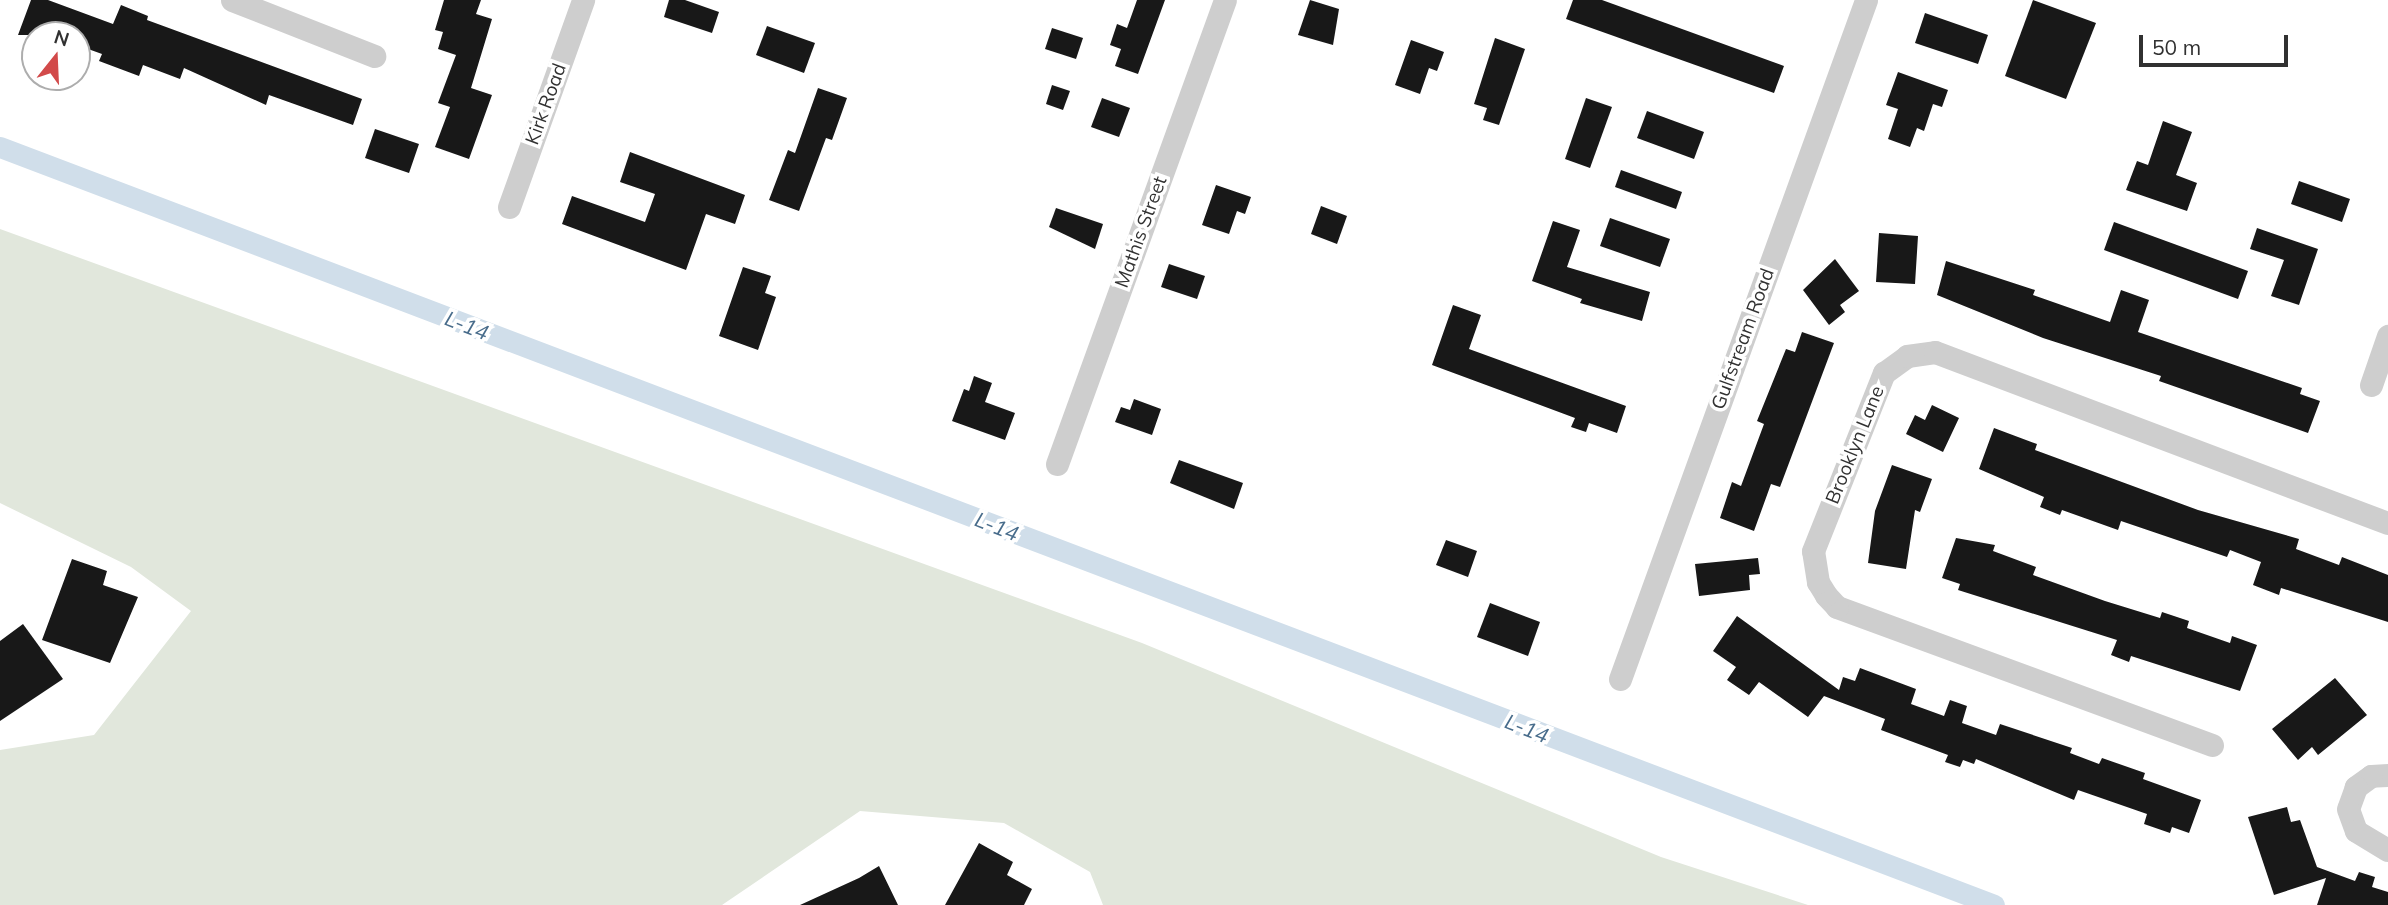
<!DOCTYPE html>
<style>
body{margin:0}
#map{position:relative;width:2388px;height:905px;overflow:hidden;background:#fff;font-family:Mulish,sans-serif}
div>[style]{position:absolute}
.green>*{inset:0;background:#e1e7dc}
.canal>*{height:21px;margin:-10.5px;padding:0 10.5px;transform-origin:10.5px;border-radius:10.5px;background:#d0deea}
.building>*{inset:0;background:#181818}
.street>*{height:23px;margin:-11.5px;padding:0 11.5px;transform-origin:11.5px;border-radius:11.5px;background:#cecece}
span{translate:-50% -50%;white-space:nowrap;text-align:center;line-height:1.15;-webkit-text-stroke:7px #fff;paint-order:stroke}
.street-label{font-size:19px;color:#313131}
.water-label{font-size:21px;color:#486c8b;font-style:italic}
.north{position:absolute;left:21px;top:21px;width:70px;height:70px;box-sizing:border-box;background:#fff;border:2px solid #adadad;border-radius:50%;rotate:18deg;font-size:19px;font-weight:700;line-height:28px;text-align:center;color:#313131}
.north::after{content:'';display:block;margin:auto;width:24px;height:32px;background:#d24a4a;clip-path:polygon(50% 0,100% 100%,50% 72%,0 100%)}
.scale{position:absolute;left:2139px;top:35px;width:149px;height:32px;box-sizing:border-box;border:4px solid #313131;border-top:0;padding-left:9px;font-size:21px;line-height:24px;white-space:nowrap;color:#313131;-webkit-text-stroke:5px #fff;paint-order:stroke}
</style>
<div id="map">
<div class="green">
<div style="clip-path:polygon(0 229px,1142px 643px,1661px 857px,1808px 905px,1103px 905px,1090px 872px,1004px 823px,860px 811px,722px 905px,0 905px,0 750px,94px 735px,191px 611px,131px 567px,0 503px)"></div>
</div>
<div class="canal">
<div style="left:0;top:147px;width:2133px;rotate:20.81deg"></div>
</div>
<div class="building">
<div style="clip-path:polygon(31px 0,48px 0,113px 24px,121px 5px,148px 16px,147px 20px,362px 99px,353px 125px,269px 95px,266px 105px,184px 68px,180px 79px,143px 65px,139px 76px,99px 61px,102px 54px,77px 45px,77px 35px,18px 35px)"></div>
<div style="clip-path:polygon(444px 0,481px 0,476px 14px,492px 19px,471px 88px,492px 95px,469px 159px,435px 147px,450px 107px,438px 103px,456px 55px,438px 49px,443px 32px,435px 30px)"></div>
<div style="clip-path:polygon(669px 0,685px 0,719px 12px,712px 33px,664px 17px)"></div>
<div style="clip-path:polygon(1137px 0,1165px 0,1138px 74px,1115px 66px,1121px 49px,1110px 45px,1117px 24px,1127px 28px)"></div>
<div style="clip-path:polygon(1310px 0,1339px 9px,1333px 45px,1298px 35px)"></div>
<div style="clip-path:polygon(1573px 0,1602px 0,1784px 66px,1774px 93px,1566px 19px)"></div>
<div style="clip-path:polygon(2033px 0,2096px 23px,2066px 99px,2005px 76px)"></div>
<div style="clip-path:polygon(1925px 13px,1988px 35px,1978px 64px,1915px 43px)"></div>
<div style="clip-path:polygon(767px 26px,815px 43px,804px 73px,756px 55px)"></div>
<div style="clip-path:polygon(1052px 28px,1083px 38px,1076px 59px,1045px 49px)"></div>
<div style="clip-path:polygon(1495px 38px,1525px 49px,1499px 125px,1483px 120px,1487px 108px,1474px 104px)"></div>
<div style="clip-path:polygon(1411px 40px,1444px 52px,1437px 71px,1429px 68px,1420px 94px,1395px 85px)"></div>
<div style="clip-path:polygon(1898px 72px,1948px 90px,1942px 107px,1933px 104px,1924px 131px,1917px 128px,1910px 147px,1888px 139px,1898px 109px,1886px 105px)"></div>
<div style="clip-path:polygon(1052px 85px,1070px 91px,1063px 110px,1046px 104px)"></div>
<div style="clip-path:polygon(818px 88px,847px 98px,832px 140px,826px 138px,799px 211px,769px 200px,788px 150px,795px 153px)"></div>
<div style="clip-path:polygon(1102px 98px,1130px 108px,1119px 137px,1091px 127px)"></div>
<div style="clip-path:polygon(1586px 98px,1612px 107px,1590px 168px,1565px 159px)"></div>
<div style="clip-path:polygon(1647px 111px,1704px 132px,1694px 159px,1637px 138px)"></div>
<div style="clip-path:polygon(2163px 121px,2192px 132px,2176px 175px,2197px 183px,2187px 211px,2126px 190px,2137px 161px,2148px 165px)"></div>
<div style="clip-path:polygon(375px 129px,419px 144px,409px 173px,365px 158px)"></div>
<div style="clip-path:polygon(630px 152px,745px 195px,735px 224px,706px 214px,686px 270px,562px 224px,572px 196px,645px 222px,655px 194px,620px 182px)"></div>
<div style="clip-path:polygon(1621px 170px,1682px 192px,1676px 209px,1615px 187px)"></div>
<div style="clip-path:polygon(2299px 181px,2350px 199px,2342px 222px,2291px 204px)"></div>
<div style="clip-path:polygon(1216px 185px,1251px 197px,1245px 214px,1237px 211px,1229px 234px,1202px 225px)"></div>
<div style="clip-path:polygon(1321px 206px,1347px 216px,1337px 244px,1311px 234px)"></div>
<div style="clip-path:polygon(1056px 208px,1103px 224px,1095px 249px,1049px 227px)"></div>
<div style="clip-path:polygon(1610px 218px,1670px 239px,1660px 267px,1600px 246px)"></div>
<div style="clip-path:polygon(1553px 221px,1580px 230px,1567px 267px,1650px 292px,1642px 321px,1580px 303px,1582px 299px,1532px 281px)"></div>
<div style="clip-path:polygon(2114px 222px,2248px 271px,2238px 299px,2104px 250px)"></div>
<div style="clip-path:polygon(2257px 228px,2318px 249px,2299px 305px,2271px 296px,2284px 260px,2250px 249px)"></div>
<div style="clip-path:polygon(1879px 233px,1918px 236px,1915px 284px,1876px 282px)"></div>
<div style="clip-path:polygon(1835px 259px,1859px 291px,1840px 305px,1845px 312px,1829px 325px,1803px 290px)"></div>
<div style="clip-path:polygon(1946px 261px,2035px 290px,2033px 295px,2110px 322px,2121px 290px,2149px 300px,2138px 332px,2302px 388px,2300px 394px,2320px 401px,2308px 433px,2159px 381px,2161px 376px,2043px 338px,1937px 295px)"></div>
<div style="clip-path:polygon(1169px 264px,1205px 276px,1197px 299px,1161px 287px)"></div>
<div style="clip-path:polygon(743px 267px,771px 276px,765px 293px,776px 297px,758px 350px,719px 336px)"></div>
<div style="clip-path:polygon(1453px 305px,1481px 315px,1469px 349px,1626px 406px,1617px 433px,1589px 423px,1586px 432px,1571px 427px,1575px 418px,1432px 365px)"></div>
<div style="clip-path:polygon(1802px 332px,1834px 343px,1780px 487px,1771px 484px,1754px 531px,1720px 518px,1732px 482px,1741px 486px,1764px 424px,1757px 421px,1786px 349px,1795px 352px)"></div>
<div style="clip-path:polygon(974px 376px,992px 383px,985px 402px,1015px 413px,1005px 440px,952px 421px,964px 389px,969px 391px)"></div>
<div style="clip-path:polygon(1134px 399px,1161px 409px,1152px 435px,1115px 422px,1121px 407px,1130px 410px)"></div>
<div style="clip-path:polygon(1932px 405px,1959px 418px,1943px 452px,1906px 434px,1915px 415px,1925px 420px)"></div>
<div style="clip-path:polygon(1994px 428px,2037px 444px,2035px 450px,2198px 510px,2299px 539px,2296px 549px,2339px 565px,2342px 557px,2388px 575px,2388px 622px,2281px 588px,2279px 595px,2253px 585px,2261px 562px,2230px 550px,2227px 557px,2121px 521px,2118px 530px,2062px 510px,2060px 515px,2040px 507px,2044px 497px,1979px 469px)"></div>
<div style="clip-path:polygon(1179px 460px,1243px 483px,1234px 509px,1170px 483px)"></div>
<div style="clip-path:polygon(1892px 465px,1932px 479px,1920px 512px,1915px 510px,1906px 569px,1868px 563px,1875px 511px)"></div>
<div style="clip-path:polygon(1956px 538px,1995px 545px,1993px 551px,2036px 567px,2033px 575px,2105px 601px,2160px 618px,2162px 612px,2189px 621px,2187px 628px,2230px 643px,2232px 636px,2257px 645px,2240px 691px,2131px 656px,2129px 662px,2111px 655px,2117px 640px,1958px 590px,1960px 584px,1942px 578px)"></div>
<div style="clip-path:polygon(1446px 540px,1477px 551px,1468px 577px,1436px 565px)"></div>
<div style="clip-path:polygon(1758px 558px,1760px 574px,1749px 575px,1750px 590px,1699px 596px,1695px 564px)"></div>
<div style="clip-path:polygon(72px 559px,107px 571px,103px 585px,138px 597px,110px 663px,42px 640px)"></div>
<div style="clip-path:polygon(1490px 603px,1540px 622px,1528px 656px,1477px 637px)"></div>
<div style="clip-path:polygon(1737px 616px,1839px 690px,1843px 677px,1855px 681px,1860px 668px,1916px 689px,1911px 704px,1944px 716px,1950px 700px,1967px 706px,1962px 723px,1996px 735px,2000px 724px,2072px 748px,2070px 753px,2099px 764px,2102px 758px,2145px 773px,2143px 779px,2201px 800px,2189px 833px,2172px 827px,2170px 833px,2144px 824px,2147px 814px,2078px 790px,2074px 800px,1976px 759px,1974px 764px,1963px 760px,1960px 767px,1945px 762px,1948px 755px,1881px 730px,1885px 719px,1824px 696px,1808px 717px,1759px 682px,1749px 695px,1727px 680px,1736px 667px,1713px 651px)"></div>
<div style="clip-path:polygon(23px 624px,63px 679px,0 721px,0 641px)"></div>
<div style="clip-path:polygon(2335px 678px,2367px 715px,2318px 755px,2312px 747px,2298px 760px,2272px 729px)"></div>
<div style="clip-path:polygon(2287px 807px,2291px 822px,2300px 820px,2317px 867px,2355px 881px,2359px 872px,2375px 877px,2372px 887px,2388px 892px,2388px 905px,2317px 905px,2326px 878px,2274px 895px,2248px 817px)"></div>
<div style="clip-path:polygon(979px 843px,1013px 862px,1007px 875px,1032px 889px,1024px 905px,945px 905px)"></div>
<div style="clip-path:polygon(879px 866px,898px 905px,800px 905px,859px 878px)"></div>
</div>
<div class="street">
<div style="left:232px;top:0;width:153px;rotate:21.5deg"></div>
<div style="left:509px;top:207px;width:220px;rotate:-70.3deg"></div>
<div style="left:2371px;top:385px;width:52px;rotate:-70.9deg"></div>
<div style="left:1057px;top:464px;width:493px;rotate:-70.1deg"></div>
<div style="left:1620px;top:679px;width:722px;rotate:-70.08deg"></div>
<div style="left:2212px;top:745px;width:400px;rotate:-159.8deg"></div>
<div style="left:1837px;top:607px;width:16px;rotate:-133deg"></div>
<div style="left:1826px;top:595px;width:15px;rotate:-122deg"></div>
<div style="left:1818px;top:582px;width:31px;rotate:-99deg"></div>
<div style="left:1813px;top:551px;width:192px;rotate:-68.3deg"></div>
<div style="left:1884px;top:373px;width:29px;rotate:-36deg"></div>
<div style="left:1907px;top:356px;width:28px;rotate:-8deg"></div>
<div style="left:1935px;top:352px;width:484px;rotate:20.7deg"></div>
<div style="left:2388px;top:775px;width:17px;rotate:177deg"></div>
<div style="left:2371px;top:776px;width:19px;rotate:144deg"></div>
<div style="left:2356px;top:787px;width:23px;rotate:110deg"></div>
<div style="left:2348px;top:809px;width:23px;rotate:70deg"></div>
<div style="left:2356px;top:831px;width:37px;rotate:31deg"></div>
</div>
<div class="street-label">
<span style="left:546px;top:104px;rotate:-70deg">Kirk Road</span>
<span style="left:1141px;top:232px;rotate:-70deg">Mathis Street</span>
<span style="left:1743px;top:339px;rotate:-70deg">Gulfstream Road</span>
<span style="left:1855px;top:445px;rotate:-68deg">Brooklyn Lane</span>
</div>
<div class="water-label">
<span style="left:467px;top:325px;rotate:21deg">L-14</span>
<span style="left:997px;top:526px;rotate:21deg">L-14</span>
<span style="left:1527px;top:728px;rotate:21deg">L-14</span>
</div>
<div class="north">N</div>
<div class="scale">50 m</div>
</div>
